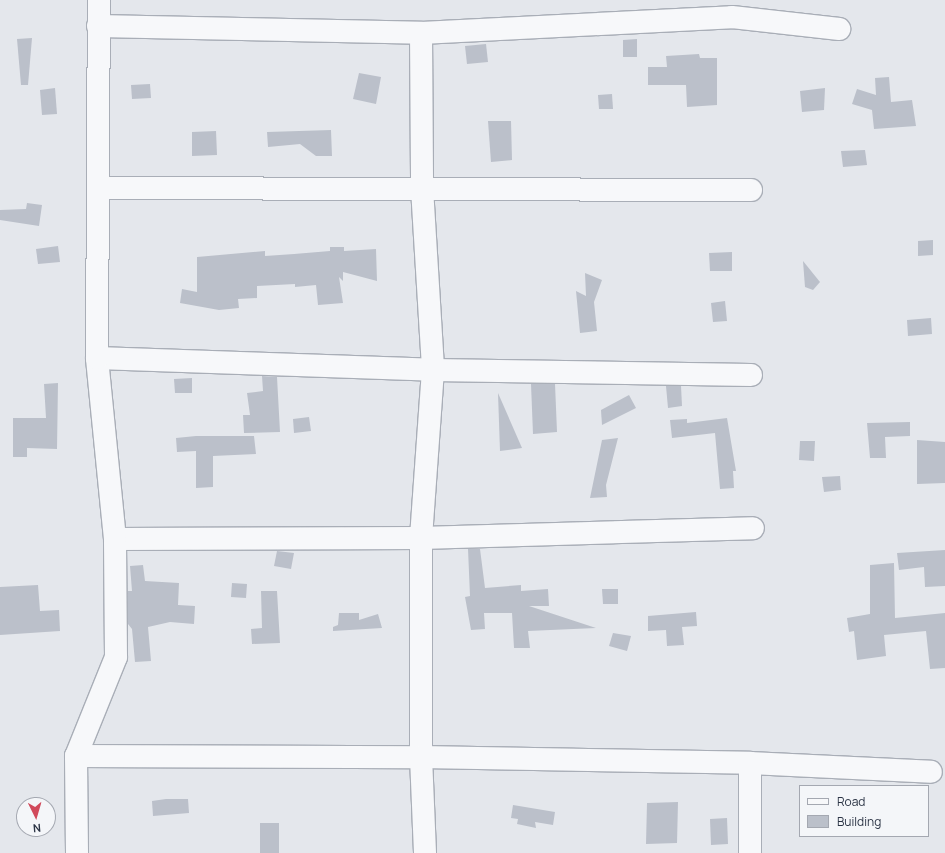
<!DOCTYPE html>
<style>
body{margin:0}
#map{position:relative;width:945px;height:853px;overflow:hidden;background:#e4e7ec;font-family:Manrope,sans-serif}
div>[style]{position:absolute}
.building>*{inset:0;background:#bbc0ca}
.roads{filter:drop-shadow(1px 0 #a9aeb7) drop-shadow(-1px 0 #a9aeb7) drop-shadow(0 1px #a9aeb7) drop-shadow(0 -1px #a9aeb7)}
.minor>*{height:22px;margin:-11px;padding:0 11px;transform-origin:11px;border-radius:11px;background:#f7f8fa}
span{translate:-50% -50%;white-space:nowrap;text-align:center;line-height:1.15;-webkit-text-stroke:3px #f4f6f9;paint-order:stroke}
.legend{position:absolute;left:799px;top:785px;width:130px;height:52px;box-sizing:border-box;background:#f4f6f9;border:1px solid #a4a8b1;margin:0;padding:5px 7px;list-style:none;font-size:12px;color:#2b3445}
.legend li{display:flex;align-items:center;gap:8px;height:20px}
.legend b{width:20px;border:1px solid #a4a8b1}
.north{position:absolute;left:16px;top:797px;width:40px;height:40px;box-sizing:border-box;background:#f4f6f9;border:1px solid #a4a8b1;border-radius:50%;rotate:175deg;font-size:11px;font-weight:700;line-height:16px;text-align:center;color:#2b3445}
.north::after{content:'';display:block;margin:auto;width:14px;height:18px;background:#d1495b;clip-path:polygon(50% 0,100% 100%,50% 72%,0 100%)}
</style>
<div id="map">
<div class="building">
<div style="clip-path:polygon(32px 38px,28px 85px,21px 85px,17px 39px)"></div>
<div style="clip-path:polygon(637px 39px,637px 57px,623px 57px,623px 40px)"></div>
<div style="clip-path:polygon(486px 44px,488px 62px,467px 64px,465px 46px)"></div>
<div style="clip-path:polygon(699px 54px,700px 58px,717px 58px,717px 105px,687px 107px,686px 85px,648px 85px,648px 67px,667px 67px,666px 56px)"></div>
<div style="clip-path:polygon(359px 73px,381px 77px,376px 104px,353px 99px)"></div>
<div style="clip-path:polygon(889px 77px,891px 102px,912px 100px,916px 126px,874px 129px,872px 110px,852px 104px,857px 89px,876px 95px,875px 78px)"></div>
<div style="clip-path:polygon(150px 84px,151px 98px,132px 99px,131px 85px)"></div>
<div style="clip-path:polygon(55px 88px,57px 114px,42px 115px,40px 90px)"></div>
<div style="clip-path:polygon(825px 88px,824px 110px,802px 112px,800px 91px)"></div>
<div style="clip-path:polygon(612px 94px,613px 109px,599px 109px,598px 95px)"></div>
<div style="clip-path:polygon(488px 121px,511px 121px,512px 160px,491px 162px)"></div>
<div style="clip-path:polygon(331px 130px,332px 156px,316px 156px,300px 144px,268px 147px,267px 132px)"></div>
<div style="clip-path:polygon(216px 131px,217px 155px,192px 156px,192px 132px)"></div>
<div style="clip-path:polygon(865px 150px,867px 165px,843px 167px,841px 151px)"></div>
<div style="clip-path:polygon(27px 203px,42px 205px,39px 226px,0 220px,0 210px,26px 209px)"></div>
<div style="clip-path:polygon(933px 240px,933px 255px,918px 256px,918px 241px)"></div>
<div style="clip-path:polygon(58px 246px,60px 262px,38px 264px,36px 249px)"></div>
<div style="clip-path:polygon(330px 247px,344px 247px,344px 251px,376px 249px,377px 281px,343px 272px,343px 281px,339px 277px,343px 303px,318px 305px,316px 285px,295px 287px,295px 284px,257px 286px,257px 298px,238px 299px,239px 308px,219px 310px,180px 303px,182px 289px,197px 292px,197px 257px,265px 251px,265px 256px,294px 254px,330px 251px)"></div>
<div style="clip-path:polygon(732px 252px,732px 271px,710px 271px,709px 253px)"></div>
<div style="clip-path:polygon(803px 261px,820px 282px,813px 290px,805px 287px)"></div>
<div style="clip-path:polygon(585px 273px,602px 280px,594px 302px,597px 331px,580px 333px,576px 291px,586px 296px)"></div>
<div style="clip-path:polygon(725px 301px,727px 321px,713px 322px,711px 303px)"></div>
<div style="clip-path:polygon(931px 318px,932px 334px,908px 336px,907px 320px)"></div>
<div style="clip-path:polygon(262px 376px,277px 377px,280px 432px,244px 433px,243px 415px,250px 415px,247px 393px,263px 391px)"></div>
<div style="clip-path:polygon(192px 378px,192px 393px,175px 393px,174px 379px)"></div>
<div style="clip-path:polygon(58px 383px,57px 449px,27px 448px,27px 457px,13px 457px,13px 418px,46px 418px,44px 384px)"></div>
<div style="clip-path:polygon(531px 384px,555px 384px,557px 432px,533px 434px)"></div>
<div style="clip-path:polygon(666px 386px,681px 386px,682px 406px,668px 408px)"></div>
<div style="clip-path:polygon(498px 393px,522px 448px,500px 451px)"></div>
<div style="clip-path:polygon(629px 395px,636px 408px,602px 425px,601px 410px)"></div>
<div style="clip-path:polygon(309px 417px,311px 431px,294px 433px,293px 419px)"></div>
<div style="clip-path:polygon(727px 418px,736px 471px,733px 471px,734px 488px,720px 489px,715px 433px,672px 438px,670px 420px,687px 419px,687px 423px)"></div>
<div style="clip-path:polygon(910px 422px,910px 436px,885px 437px,886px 458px,870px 458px,867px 423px)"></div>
<div style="clip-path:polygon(196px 436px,254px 436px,256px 454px,213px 456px,213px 487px,196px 488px,196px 451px,177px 452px,176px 438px)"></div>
<div style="clip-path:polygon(618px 438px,606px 485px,607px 497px,590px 498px,602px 440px)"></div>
<div style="clip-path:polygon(917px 440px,945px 442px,945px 483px,917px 484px)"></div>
<div style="clip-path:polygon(800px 441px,815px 441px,814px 461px,799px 460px)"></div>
<div style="clip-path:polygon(840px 476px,841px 490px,824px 492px,822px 477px)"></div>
<div style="clip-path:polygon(468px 549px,480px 549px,485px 588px,521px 585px,521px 591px,548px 589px,549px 606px,529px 606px,596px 628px,528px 631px,530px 648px,514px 648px,512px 613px,484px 613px,485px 629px,471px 630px,465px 597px,470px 596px)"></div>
<div style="clip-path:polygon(945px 550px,945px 586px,925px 587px,924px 567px,899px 570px,897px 553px)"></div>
<div style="clip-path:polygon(277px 551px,294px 553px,291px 569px,274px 566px)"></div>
<div style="clip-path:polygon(894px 563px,895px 618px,945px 613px,945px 668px,930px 669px,926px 631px,884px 635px,886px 656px,857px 660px,854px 631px,849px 632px,847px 618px,870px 614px,870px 565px)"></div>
<div style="clip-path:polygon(143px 565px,145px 581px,179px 583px,178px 605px,195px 606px,194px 624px,170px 622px,148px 627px,151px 661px,135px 662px,132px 629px,128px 624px,128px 591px,132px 591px,130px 566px)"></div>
<div style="clip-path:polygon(232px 583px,247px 584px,246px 598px,231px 597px)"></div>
<div style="clip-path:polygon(38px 585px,40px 611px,59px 610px,60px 631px,0 635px,0 587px)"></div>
<div style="clip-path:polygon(602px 589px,618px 589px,618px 604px,603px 604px)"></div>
<div style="clip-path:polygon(261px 591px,277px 591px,280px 643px,252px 644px,251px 629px,262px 628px)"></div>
<div style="clip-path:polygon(696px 612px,697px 626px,682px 627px,684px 645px,667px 646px,666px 630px,648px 631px,648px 616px)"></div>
<div style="clip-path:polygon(339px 613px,359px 613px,359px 620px,378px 614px,382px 628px,333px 631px,333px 627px,338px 625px)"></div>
<div style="clip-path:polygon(613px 633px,631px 636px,627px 651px,609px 646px)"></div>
<div style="clip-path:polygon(166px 799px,188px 799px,189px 813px,153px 816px,152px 801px)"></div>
<div style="clip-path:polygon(678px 802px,677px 843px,646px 844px,647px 803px)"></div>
<div style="clip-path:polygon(513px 805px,555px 812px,553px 825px,535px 822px,536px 828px,517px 824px,518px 819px,511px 818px)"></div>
<div style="clip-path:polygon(727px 818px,728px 844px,711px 845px,710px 819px)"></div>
<div style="clip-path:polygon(260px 823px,279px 823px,279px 853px,260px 853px)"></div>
</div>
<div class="roads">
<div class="minor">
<div style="left:98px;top:26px;width:323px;rotate:1.2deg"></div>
<div style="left:421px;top:33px;width:311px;rotate:-2.9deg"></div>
<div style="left:732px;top:17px;width:108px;rotate:6.4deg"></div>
<div style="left:421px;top:33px;width:155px;rotate:89.6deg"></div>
<div style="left:422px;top:188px;width:182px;rotate:86.5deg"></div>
<div style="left:433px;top:370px;width:168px;rotate:94.1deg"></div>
<div style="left:421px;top:538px;width:219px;rotate:90deg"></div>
<div style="left:421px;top:757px;width:96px;rotate:87.6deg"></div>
<div style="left:100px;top:188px;width:651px;rotate:0.18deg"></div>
<div style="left:97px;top:358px;width:336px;rotate:2deg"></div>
<div style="left:433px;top:370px;width:318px;rotate:0.9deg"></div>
<div style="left:115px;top:539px;width:306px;rotate:-0.2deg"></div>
<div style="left:421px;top:538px;width:332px;rotate:-1.7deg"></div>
<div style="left:76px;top:756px;width:345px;rotate:0.2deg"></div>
<div style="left:421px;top:757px;width:329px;rotate:1deg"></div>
<div style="left:750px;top:763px;width:181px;rotate:2.8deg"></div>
<div style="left:77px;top:853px;width:97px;rotate:-90.6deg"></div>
<div style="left:76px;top:756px;width:107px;rotate:-68deg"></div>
<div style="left:116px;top:657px;width:118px;rotate:-90.5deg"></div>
<div style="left:115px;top:539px;width:182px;rotate:-95.7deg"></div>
<div style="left:97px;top:358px;width:358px;rotate:-89.7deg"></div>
<div style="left:750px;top:853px;width:90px;rotate:-90deg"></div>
</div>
</div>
<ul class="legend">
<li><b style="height:5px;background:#f7f8fa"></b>Road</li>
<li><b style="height:11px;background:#bbc0ca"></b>Building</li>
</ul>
<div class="north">N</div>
</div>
